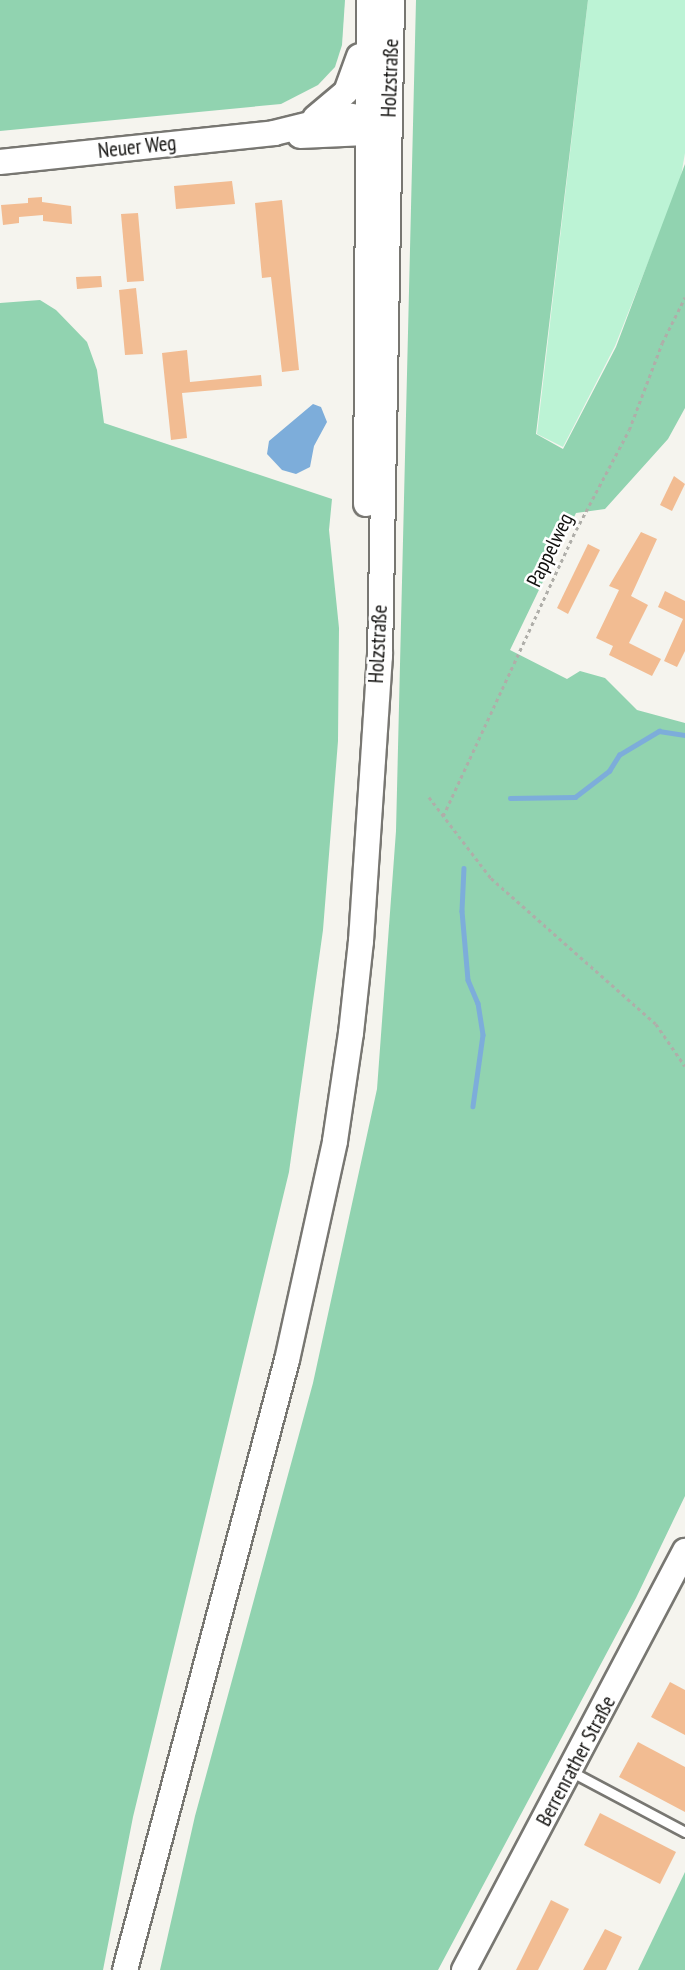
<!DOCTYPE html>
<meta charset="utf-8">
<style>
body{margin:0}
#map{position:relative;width:685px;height:1970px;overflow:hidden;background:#f5f4ee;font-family:"PT Sans Narrow",sans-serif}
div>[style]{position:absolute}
.green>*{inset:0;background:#bcf3d5}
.forest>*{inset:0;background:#91d3b0}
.water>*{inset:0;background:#7dadda}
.stream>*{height:4.5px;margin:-2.25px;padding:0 2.25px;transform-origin:2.25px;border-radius:2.25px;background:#7dadda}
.building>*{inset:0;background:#f2bc92}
.path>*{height:2.5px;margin-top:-1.25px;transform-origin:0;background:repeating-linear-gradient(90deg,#afaea9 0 3.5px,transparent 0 7px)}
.roads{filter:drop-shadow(2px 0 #787772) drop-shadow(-2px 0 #787772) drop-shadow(0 2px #787772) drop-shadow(0 -2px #787772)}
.lane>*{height:9px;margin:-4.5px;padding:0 4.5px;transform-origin:4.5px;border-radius:4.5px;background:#fff}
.secondary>*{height:24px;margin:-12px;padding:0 12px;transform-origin:12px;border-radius:12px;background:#fff}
span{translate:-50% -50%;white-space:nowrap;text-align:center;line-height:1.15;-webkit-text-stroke:5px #fff;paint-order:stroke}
.street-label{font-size:21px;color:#11100e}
</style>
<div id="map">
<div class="green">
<div style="clip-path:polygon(588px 0,685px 0,685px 153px,680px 182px,615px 346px,563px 447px,537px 434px)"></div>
</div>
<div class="forest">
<div style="clip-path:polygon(0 0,345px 0,342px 45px,335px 67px,318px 85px,281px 104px,0 131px)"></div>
<div style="clip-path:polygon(416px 0,588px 0,536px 434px,563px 449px,616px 347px,685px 164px,685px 408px,668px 439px,605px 509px,576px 513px,510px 650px,567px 679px,580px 671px,605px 678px,637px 710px,685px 723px,685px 1496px,636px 1598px,438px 1970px,160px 1970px,195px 1816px,313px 1383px,377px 1089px,396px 831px)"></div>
<div style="clip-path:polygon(40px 300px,56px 310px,87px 342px,97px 370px,104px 423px,332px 499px,329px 530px,339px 628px,338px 741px,323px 930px,289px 1172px,133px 1817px,103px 1970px,0 1970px,0 303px)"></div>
<div style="clip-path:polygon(685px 1872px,685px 1970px,638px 1970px)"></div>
</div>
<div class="water">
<div style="clip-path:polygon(313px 404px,321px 407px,327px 422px,314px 446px,310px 467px,296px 474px,282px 470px,267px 454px,269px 441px)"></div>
</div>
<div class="stream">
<div style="left:510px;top:798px;width:65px;rotate:-0.9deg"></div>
<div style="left:575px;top:797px;width:43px;rotate:-37.4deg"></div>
<div style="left:609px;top:771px;width:19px;rotate:-58deg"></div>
<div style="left:619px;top:755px;width:47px;rotate:-31deg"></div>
<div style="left:659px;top:731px;width:26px;rotate:9deg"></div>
<div style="left:464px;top:868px;width:43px;rotate:92.7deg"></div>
<div style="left:462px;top:911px;width:69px;rotate:85deg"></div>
<div style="left:468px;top:980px;width:25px;rotate:67deg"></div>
<div style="left:478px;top:1003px;width:32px;rotate:81deg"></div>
<div style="left:483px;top:1035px;width:72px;rotate:98deg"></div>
</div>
<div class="building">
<div style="clip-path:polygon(232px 181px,235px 204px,176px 209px,174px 186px)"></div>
<div style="clip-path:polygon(42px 197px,42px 202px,71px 206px,72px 224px,43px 221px,43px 215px,19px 217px,19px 223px,3px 225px,1px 205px,28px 203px,28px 198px)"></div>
<div style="clip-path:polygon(282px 200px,299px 370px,282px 372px,271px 277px,262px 278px,255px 203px)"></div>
<div style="clip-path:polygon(138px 213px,144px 281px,127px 282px,121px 214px)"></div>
<div style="clip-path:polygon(101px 276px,102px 287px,77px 289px,76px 277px)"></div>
<div style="clip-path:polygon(136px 288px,143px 354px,125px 355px,119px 290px)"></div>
<div style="clip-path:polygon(187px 350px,190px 382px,261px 375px,262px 386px,182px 393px,187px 438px,171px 440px,162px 353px)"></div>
<div style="clip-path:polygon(674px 476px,685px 484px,672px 511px,660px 505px)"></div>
<div style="clip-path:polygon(641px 532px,657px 539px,631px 596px,648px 605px,629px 643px,661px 659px,652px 676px,609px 655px,613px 646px,596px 638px,619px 590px,609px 586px)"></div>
<div style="clip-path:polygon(588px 544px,600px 550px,568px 614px,557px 608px)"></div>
<div style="clip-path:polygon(665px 591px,685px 601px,685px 651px,677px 667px,664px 661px,683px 619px,658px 607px)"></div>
<div style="clip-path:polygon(670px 1682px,685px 1690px,685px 1735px,651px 1717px)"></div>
<div style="clip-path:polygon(638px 1742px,685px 1767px,685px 1812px,619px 1777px)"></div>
<div style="clip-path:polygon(600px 1813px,676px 1852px,660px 1884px,584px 1845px)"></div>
<div style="clip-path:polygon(551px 1900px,569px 1909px,538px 1970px,516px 1970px)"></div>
<div style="clip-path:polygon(605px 1929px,622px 1937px,606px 1970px,583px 1970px)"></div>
</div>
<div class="path">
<div style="left:429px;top:797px;width:102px;rotate:52.6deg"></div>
<div style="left:491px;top:878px;width:220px;rotate:41.5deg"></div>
<div style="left:656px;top:1024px;width:51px;rotate:55.4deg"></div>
<div style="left:443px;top:816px;width:315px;rotate:-65.1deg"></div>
<div style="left:576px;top:530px;width:113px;rotate:-62.1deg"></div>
<div style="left:629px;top:430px;width:93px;rotate:-69.2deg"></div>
<div style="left:662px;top:343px;width:51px;rotate:-63.4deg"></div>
</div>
<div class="roads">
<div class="lane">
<div style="left:572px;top:1772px;width:128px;rotate:28deg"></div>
</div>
<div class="secondary">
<div style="left:315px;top:118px;width:40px;rotate:-40deg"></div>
<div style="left:346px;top:92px;width:38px;rotate:-70deg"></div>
<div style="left:300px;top:136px;width:66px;rotate:-2.6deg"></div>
<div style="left:366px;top:133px;width:17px;rotate:-25deg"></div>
<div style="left:0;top:162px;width:276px;rotate:-6deg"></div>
<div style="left:274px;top:133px;width:75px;rotate:-13.9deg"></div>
<div style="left:347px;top:115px;width:35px;rotate:10deg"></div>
<div style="left:366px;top:504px;width:504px;rotate:-89.66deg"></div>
<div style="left:125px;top:1970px;width:631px;rotate:-75.13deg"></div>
<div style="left:287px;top:1360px;width:224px;rotate:-77.6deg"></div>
<div style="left:335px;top:1141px;width:109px;rotate:-81.6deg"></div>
<div style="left:351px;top:1033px;width:93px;rotate:-83.8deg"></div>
<div style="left:361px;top:941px;width:286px;rotate:-86.2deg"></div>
<div style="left:380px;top:656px;width:656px;rotate:-88.95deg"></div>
<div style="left:464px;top:1970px;width:474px;rotate:-62.2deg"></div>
</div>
</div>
<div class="street-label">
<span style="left:390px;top:78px;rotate:-88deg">Holzstraße</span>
<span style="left:137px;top:147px;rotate:-6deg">Neuer Weg</span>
<span style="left:550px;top:550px;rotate:-64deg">Pappelweg</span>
<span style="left:378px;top:644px;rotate:-87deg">Holzstraße</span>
<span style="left:576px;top:1761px;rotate:-62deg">Berrenrather Straße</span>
</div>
</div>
